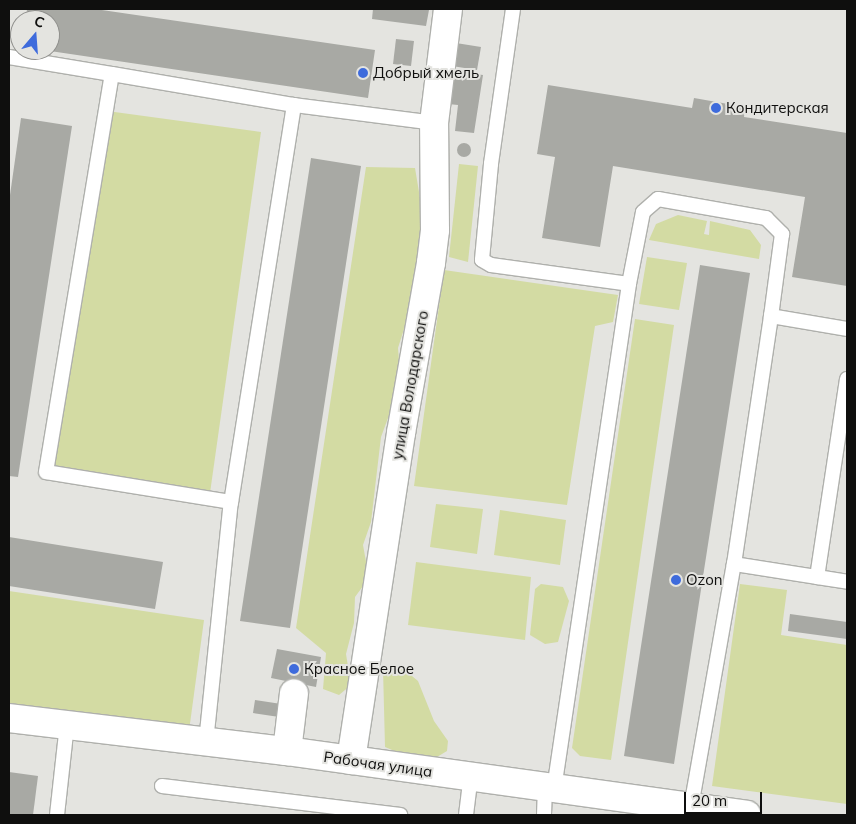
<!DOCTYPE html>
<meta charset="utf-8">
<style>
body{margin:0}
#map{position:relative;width:856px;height:824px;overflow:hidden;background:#e4e4e0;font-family:Mulish,sans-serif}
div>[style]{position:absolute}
.green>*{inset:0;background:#d3dba3}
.building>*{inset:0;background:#a8a9a4}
.round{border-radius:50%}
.roads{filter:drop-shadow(1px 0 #afb0ac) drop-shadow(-1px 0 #afb0ac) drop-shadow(0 1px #afb0ac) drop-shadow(0 -1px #afb0ac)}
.lane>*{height:14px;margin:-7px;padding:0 7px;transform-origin:7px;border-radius:7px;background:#fff}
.street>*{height:28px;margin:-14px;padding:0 14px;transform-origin:14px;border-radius:14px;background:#fff}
.dots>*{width:14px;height:14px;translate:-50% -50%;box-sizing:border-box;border:2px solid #e4e4e0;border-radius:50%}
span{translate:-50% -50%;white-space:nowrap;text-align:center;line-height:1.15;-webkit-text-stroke:4px #e4e4e0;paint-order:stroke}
.poi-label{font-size:15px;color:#0f0f0e}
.left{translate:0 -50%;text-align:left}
.street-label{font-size:15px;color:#0f0f0e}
.frame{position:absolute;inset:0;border:10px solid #0f0f0e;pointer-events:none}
.north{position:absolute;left:10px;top:10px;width:50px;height:50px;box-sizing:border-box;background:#e4e4e0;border:1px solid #8f8f8c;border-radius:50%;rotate:18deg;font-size:14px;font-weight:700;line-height:20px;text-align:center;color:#0f0f0e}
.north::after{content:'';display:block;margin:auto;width:18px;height:22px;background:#3e6bdc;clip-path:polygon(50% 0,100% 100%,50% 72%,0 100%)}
.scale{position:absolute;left:684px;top:792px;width:78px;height:22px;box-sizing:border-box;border:2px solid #0f0f0e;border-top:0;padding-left:6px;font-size:15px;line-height:18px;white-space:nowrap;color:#0f0f0e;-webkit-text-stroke:4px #e4e4e0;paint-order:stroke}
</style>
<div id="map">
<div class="green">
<div style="clip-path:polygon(100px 110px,261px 132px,210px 493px,50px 470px)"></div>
<div style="clip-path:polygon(459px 164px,478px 166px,468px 262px,449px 257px)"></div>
<div style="clip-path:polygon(366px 167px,415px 168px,424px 222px,410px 310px,398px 348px,400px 372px,395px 399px,381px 437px,371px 522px,363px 545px,369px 578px,355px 597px,354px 623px,346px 654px,351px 685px,339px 695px,323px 689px,326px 653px,296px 628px)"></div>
<div style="clip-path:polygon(678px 215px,707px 221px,704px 234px,709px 235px,710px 221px,750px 230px,761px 245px,759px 259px,649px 240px,656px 224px)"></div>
<div style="clip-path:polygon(647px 257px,687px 263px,679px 310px,639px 304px)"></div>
<div style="clip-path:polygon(444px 270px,618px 295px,613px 322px,595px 326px,567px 505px,414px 486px)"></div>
<div style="clip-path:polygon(635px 319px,674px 325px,611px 760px,580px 756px,572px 748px)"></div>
<div style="clip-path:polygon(436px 504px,483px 509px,477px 554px,430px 547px)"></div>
<div style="clip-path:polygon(500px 510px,566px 520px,560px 565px,494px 555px)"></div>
<div style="clip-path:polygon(416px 562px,531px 577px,525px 640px,408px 625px)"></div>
<div style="clip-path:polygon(541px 584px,563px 587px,569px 601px,558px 642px,545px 644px,530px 635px,535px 589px)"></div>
<div style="clip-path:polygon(740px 584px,787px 590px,781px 635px,847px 645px,847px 804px,712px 786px)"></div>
<div style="clip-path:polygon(9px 591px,204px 620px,189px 731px,9px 705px)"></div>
<div style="clip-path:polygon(401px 667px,418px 681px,434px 721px,448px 741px,447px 751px,437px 757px,404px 755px,385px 747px,383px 669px)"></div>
</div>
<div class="building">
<div style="clip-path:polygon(27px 9px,95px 9px,375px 50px,368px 98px,50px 51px,50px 20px,26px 20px)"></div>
<div style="clip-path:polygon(373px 9px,429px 10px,426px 26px,372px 19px)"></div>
<div style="clip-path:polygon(396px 39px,414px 41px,411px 66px,393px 64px)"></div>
<div style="clip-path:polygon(456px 43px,481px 47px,477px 70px,452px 66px)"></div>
<div style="clip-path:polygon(452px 71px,483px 75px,474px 133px,455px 131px,458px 105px,448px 104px)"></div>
<div style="clip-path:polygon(548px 85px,692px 108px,694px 98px,745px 107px,744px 117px,847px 133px,847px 286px,792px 277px,805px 197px,613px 166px,600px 247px,542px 238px,555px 157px,537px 154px)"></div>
<div style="clip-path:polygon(21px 118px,72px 126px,18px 477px,9px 476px,9px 202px)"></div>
<div class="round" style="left:457px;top:143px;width:14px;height:14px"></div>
<div style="clip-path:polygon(311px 158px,361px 166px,290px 628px,240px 621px)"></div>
<div style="clip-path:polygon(700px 265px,750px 273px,674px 764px,624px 756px)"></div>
<div style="clip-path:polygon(9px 537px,163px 562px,155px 609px,9px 586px)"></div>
<div style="clip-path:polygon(790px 614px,847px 622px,847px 639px,788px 631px)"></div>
<div style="clip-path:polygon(277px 649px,321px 657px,316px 687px,271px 678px)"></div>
<div style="clip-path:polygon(255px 700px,288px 705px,286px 718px,253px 713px)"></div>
<div style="clip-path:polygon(9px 772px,38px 776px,33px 815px,9px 815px)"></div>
</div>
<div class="roads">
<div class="lane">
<div style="left:513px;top:9px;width:157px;rotate:98.1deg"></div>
<div style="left:491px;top:164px;width:96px;rotate:95.4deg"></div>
<div style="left:482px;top:260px;width:10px;rotate:29deg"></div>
<div style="left:491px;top:265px;width:139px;rotate:7.8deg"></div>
<div style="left:629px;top:284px;width:73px;rotate:-79deg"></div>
<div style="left:643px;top:212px;width:20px;rotate:-41deg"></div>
<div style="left:658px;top:199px;width:110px;rotate:10deg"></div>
<div style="left:766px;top:218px;width:23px;rotate:45deg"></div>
<div style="left:782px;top:234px;width:83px;rotate:97.6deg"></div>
<div style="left:771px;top:316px;width:77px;rotate:9.7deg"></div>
<div style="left:9px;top:57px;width:104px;rotate:9.4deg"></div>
<div style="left:112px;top:74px;width:185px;rotate:9.7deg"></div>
<div style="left:294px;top:105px;width:402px;rotate:99deg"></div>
<div style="left:231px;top:502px;width:187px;rotate:-170.8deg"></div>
<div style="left:46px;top:472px;width:403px;rotate:-80.6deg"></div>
<div style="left:294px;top:105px;width:141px;rotate:7.3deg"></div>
<div style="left:847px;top:379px;width:200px;rotate:98.6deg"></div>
<div style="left:817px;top:577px;width:30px;rotate:9deg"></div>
<div style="left:734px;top:564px;width:251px;rotate:-81.5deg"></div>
<div style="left:206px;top:742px;width:241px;rotate:-84.1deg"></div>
<div style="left:162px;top:786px;width:240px;rotate:6.9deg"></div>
<div style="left:554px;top:789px;width:511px;rotate:-81.55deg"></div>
<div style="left:691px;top:807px;width:247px;rotate:-80deg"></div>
<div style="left:734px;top:564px;width:84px;rotate:8.9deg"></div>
<div style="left:57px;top:815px;width:91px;rotate:-83.7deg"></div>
<div style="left:466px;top:815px;width:38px;rotate:-83deg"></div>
<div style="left:544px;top:815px;width:26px;rotate:-88deg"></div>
</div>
<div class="street">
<div style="left:9px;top:718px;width:280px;rotate:6.8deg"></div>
<div style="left:287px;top:751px;width:464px;rotate:7.9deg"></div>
<div style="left:287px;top:751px;width:58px;rotate:-83.1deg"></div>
<div style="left:351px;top:760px;width:331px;rotate:-81.3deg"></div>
<div style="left:401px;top:433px;width:173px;rotate:-80deg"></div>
<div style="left:431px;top:263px;width:33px;rotate:-83deg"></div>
<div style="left:435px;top:230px;width:107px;rotate:-90.5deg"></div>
<div style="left:434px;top:123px;width:115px;rotate:-83deg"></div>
</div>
</div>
<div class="dots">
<div style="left:363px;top:73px;background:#3e6bdc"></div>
<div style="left:716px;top:108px;background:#3e6bdc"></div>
<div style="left:676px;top:580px;background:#3e6bdc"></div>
<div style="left:294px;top:669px;background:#3e6bdc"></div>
</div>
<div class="poi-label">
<span class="left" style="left:373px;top:73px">Добрый хмель</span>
<span class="left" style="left:726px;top:108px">Кондитерская</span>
<span class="left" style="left:686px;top:580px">Ozon</span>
<span class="left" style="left:304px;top:669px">Красное Белое</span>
</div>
<div class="street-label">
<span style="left:410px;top:385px;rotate:-80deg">улица Володарского</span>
<span style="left:378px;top:764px;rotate:8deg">Рабочая улица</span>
</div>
<div class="frame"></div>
<div class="north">С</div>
<div class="scale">20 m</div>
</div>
